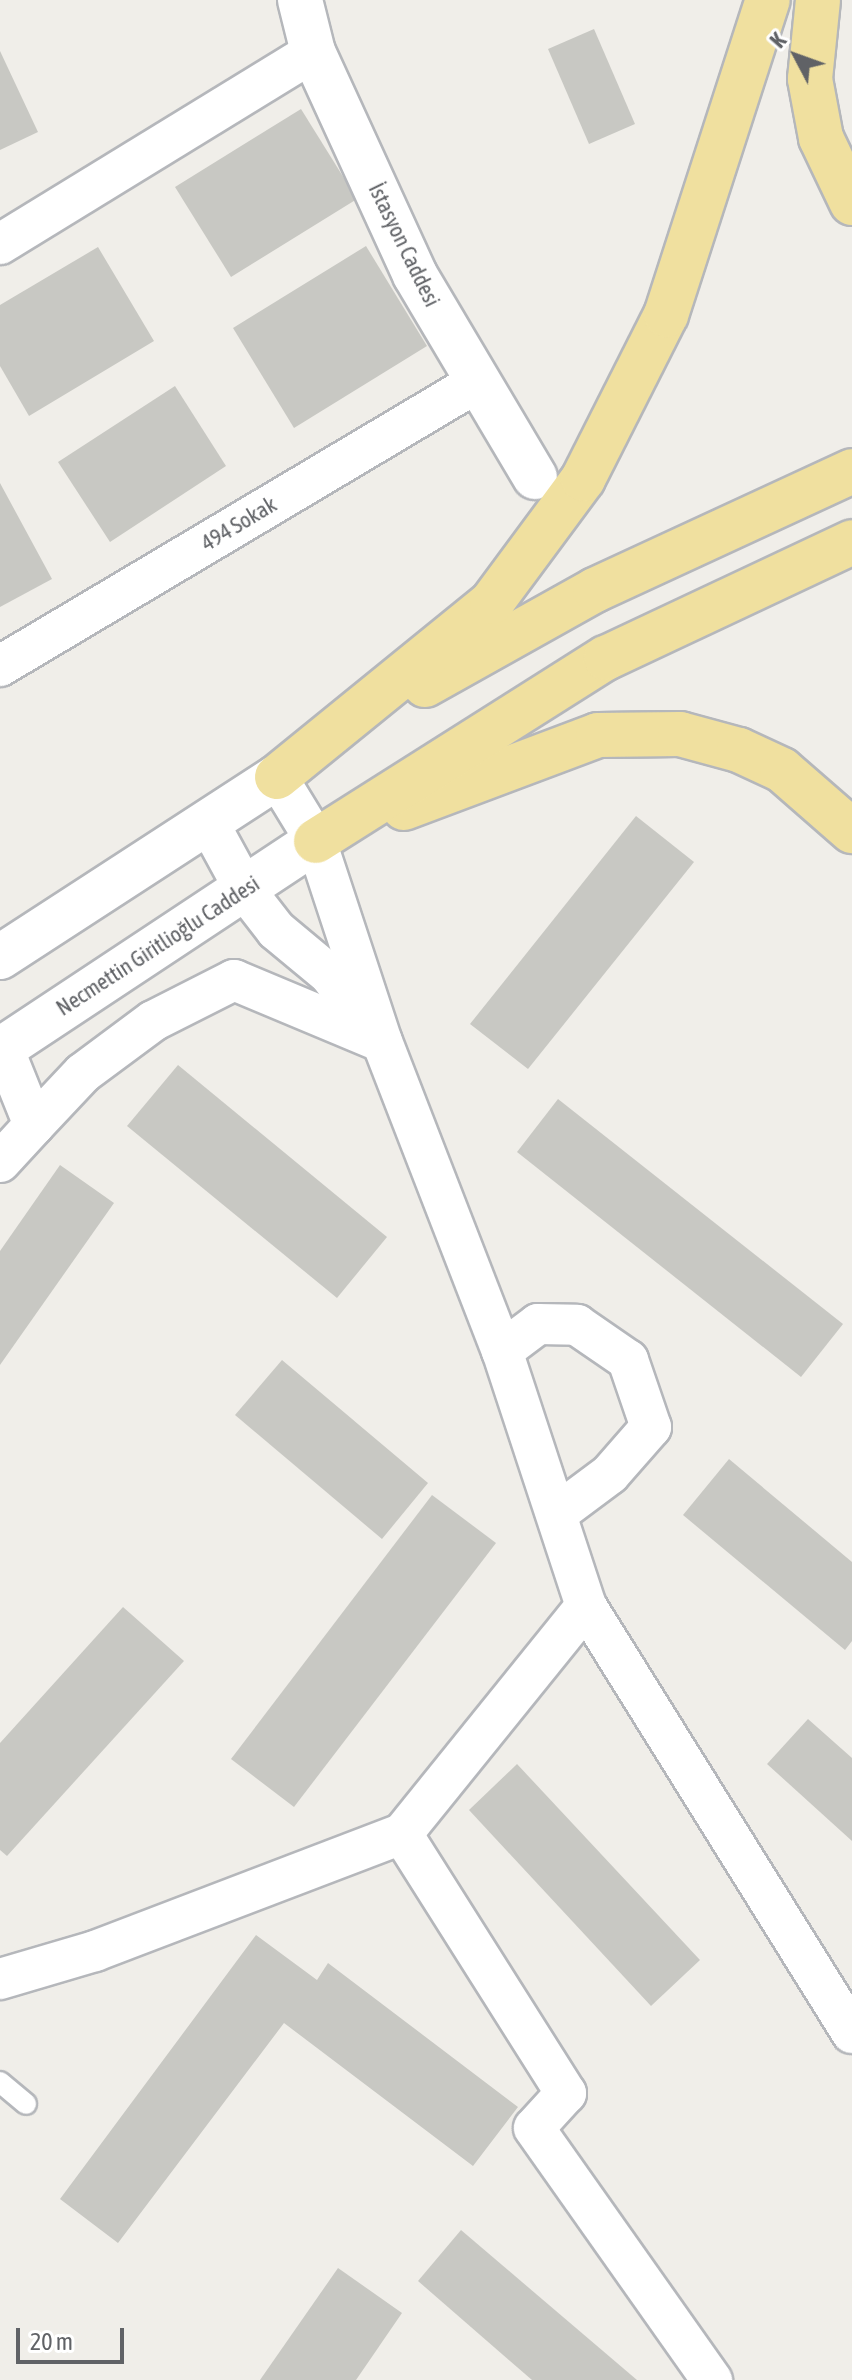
<!DOCTYPE html>
<meta charset="utf-8">
<style>
body{margin:0}
#map{position:relative;width:852px;height:2380px;overflow:hidden;background:#f0eee9;font-family:"Asap Condensed",sans-serif}
div>[style]{position:absolute}
.building>*{inset:0;background:#c8c8c3}
.roads{filter:drop-shadow(2px 0 #b5b7bb) drop-shadow(-2px 0 #b5b7bb) drop-shadow(0 2px #b5b7bb) drop-shadow(0 -2px #b5b7bb)}
.service>*{height:20px;margin:-10px;padding:0 10px;transform-origin:10px;border-radius:10px;background:#fff}
.minor>*{height:40px;margin:-20px;padding:0 20px;transform-origin:20px;border-radius:20px;background:#fff}
.tertiary>*{height:44px;margin:-22px;padding:0 22px;transform-origin:22px;border-radius:22px;background:#fff}
.motorway>*{height:44px;margin:-22px;padding:0 22px;transform-origin:22px;border-radius:22px;background:#f0e09f}
span{translate:-50% -50%;white-space:nowrap;text-align:center;line-height:1.15;-webkit-text-stroke:7px #fff;paint-order:stroke}
.street-label{font-size:22px;color:#606266}
.north{position:absolute;left:756px;top:16px;width:80px;height:80px;-webkit-text-stroke:6px #fff;paint-order:stroke;rotate:311deg;font-size:22px;font-weight:700;line-height:32px;text-align:center;color:#606266}
.north::after{content:'';display:block;margin:auto;width:28px;height:36px;background:#606266;clip-path:polygon(50% 0,100% 100%,50% 72%,0 100%)}
.scale{position:absolute;left:16px;top:2328px;width:108px;height:36px;box-sizing:border-box;border:4px solid #606266;border-top:0;padding-left:10px;font-size:24px;line-height:28px;white-space:nowrap;color:#606266;-webkit-text-stroke:6px #fff;paint-order:stroke}
</style>
<div id="map">
<div class="building">
<div style="clip-path:polygon(594px 29px,635px 124px,589px 144px,548px 49px)"></div>
<div style="clip-path:polygon(0 51px,38px 132px,0 150px)"></div>
<div style="clip-path:polygon(301px 109px,357px 199px,231px 277px,175px 187px)"></div>
<div style="clip-path:polygon(366px 246px,427px 346px,294px 428px,233px 328px)"></div>
<div style="clip-path:polygon(98px 247px,154px 341px,29px 416px,0 366px,0 305px)"></div>
<div style="clip-path:polygon(175px 386px,226px 466px,110px 542px,58px 462px)"></div>
<div style="clip-path:polygon(0 483px,52px 579px,0 607px)"></div>
<div style="clip-path:polygon(636px 816px,694px 862px,528px 1069px,470px 1024px)"></div>
<div style="clip-path:polygon(178px 1065px,387px 1237px,337px 1298px,127px 1126px)"></div>
<div style="clip-path:polygon(558px 1099px,843px 1324px,801px 1377px,517px 1152px)"></div>
<div style="clip-path:polygon(60px 1165px,114px 1203px,0 1365px,0 1251px)"></div>
<div style="clip-path:polygon(282px 1360px,428px 1483px,382px 1539px,235px 1415px)"></div>
<div style="clip-path:polygon(729px 1459px,852px 1562px,852px 1641px,845px 1650px,683px 1515px)"></div>
<div style="clip-path:polygon(432px 1495px,496px 1543px,294px 1807px,231px 1759px)"></div>
<div style="clip-path:polygon(123px 1607px,184px 1661px,7px 1856px,0 1850px,0 1743px)"></div>
<div style="clip-path:polygon(808px 1719px,852px 1758px,852px 1841px,767px 1764px)"></div>
<div style="clip-path:polygon(517px 1764px,700px 1960px,651px 2006px,469px 1810px)"></div>
<div style="clip-path:polygon(256px 1935px,317px 1980px,328px 1963px,518px 2107px,473px 2166px,284px 2023px,118px 2243px,60px 2199px)"></div>
<div style="clip-path:polygon(461px 2230px,637px 2380px,532px 2380px,418px 2281px)"></div>
<div style="clip-path:polygon(338px 2268px,402px 2313px,356px 2380px,260px 2380px)"></div>
</div>
<div class="roads">
<div class="service">
<div style="left:0;top:2082px;width:34px;rotate:40deg"></div>
</div>
<div class="minor">
<div style="left:0;top:244px;width:367px;rotate:-31.5deg"></div>
<div style="left:0;top:666px;width:557px;rotate:-30.75deg"></div>
<div style="left:208px;top:822px;width:77px;rotate:61.4deg"></div>
<div style="left:245px;top:890px;width:51px;rotate:52.2deg"></div>
<div style="left:276px;top:930px;width:69px;rotate:39.7deg"></div>
<div style="left:329px;top:974px;width:58px;rotate:52.7deg"></div>
<div style="left:34px;top:1125px;width:71px;rotate:-46.7deg"></div>
<div style="left:83px;top:1073px;width:87px;rotate:-36.6deg"></div>
<div style="left:153px;top:1021px;width:91px;rotate:-26.8deg"></div>
<div style="left:234px;top:980px;width:160px;rotate:22.7deg"></div>
<div style="left:0;top:1162px;width:50px;rotate:-47.4deg"></div>
<div style="left:34px;top:1125px;width:83px;rotate:-111.9deg"></div>
<div style="left:502px;top:1351px;width:45px;rotate:-36.9deg"></div>
<div style="left:538px;top:1324px;width:39px;rotate:1deg"></div>
<div style="left:577px;top:1325px;width:62px;rotate:34.5deg"></div>
<div style="left:628px;top:1360px;width:71px;rotate:71.1deg"></div>
<div style="left:651px;top:1427px;width:62px;rotate:131.1deg"></div>
<div style="left:610px;top:1474px;width:64px;rotate:143.3deg"></div>
<div style="left:586px;top:1606px;width:503px;rotate:58.08deg"></div>
<div style="left:402px;top:1834px;width:307px;rotate:57.7deg"></div>
<div style="left:566px;top:2093px;width:47px;rotate:132.4deg"></div>
<div style="left:534px;top:2128px;width:309px;rotate:54.8deg"></div>
<div style="left:0;top:1979px;width:99px;rotate:-16.4deg"></div>
<div style="left:95px;top:1951px;width:329px;rotate:-20.9deg"></div>
<div style="left:402px;top:1834px;width:293px;rotate:-51.1deg"></div>
<div style="left:586px;top:1606px;width:268px;rotate:-108.2deg"></div>
<div style="left:502px;top:1351px;width:331px;rotate:-111.2deg"></div>
<div style="left:382px;top:1042px;width:212px;rotate:-108.2deg"></div>
<div style="left:316px;top:841px;width:75px;rotate:-121.4deg"></div>
</div>
<div class="tertiary">
<div style="left:300px;top:0;width:54px;rotate:76deg"></div>
<div style="left:313px;top:52px;width:245px;rotate:65.4deg"></div>
<div style="left:415px;top:275px;width:235px;rotate:59.3deg"></div>
<div style="left:0;top:957px;width:330px;rotate:-33deg"></div>
<div style="left:0;top:1050px;width:379px;rotate:-33.5deg"></div>
</div>
<div class="motorway">
<div style="left:818px;top:0;width:79px;rotate:95.8deg"></div>
<div style="left:810px;top:79px;width:60px;rotate:79.4deg"></div>
<div style="left:821px;top:138px;width:72px;rotate:64.5deg"></div>
<div style="left:425px;top:685px;width:195px;rotate:-29.2deg"></div>
<div style="left:595px;top:590px;width:283px;rotate:-24.8deg"></div>
<div style="left:277px;top:777px;width:277px;rotate:-39.1deg"></div>
<div style="left:492px;top:602px;width:153px;rotate:-53.5deg"></div>
<div style="left:583px;top:479px;width:184px;rotate:-63.2deg"></div>
<div style="left:666px;top:315px;width:331px;rotate:-72.1deg"></div>
<div style="left:404px;top:808px;width:207px;rotate:-20.6deg"></div>
<div style="left:598px;top:735px;width:82px;rotate:-0.7deg"></div>
<div style="left:680px;top:734px;width:61px;rotate:15.2deg"></div>
<div style="left:739px;top:750px;width:47px;rotate:24.9deg"></div>
<div style="left:782px;top:770px;width:93px;rotate:41.1deg"></div>
<div style="left:316px;top:841px;width:343px;rotate:-32.3deg"></div>
<div style="left:606px;top:658px;width:272px;rotate:-25.2deg"></div>
</div>
</div>
<div class="street-label">
<span style="left:404px;top:245px;rotate:64deg">İstasyon Caddesi</span>
<span style="left:239px;top:524px;rotate:-31deg">494 Sokak</span>
<span style="left:158px;top:946px;rotate:-33deg">Necmettin Giritlioğlu Caddesi</span>
</div>
<div class="north">K</div>
<div class="scale">20 m</div>
</div>
